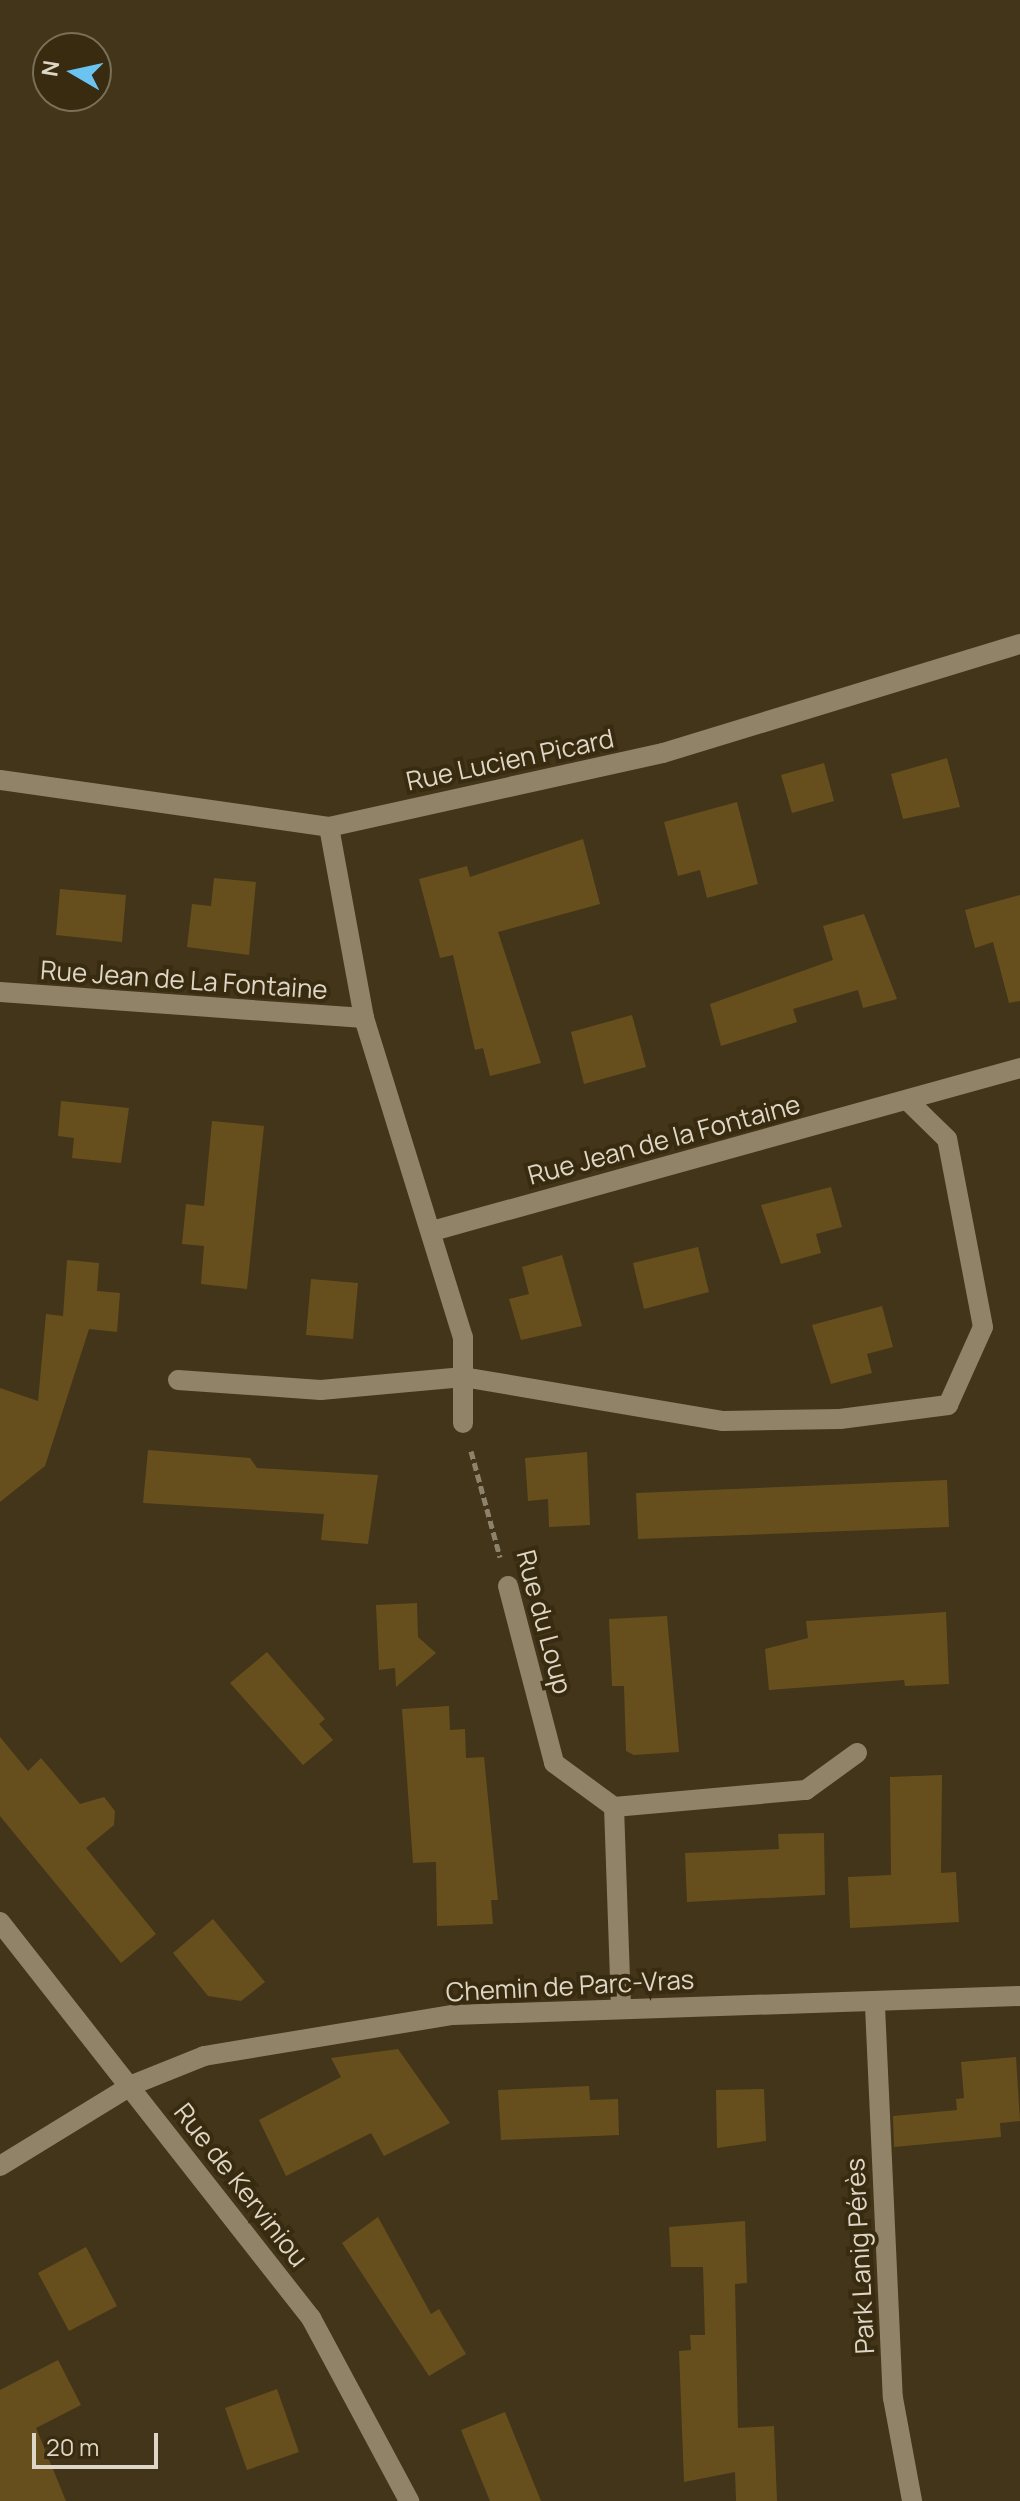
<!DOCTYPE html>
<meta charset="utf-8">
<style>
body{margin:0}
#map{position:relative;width:1020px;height:2501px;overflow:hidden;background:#42351a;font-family:Manrope,sans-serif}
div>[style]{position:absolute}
.building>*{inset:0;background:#674f1d}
.path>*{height:5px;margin-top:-2.5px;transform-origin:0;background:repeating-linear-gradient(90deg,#8d826c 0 8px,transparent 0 12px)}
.minor>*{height:20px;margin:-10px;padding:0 10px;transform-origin:10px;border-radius:10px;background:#918368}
span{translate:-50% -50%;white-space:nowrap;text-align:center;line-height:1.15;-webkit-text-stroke:8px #382b0f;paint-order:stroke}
.street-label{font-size:26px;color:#ded6c6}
.north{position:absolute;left:32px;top:32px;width:80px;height:80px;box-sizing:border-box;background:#382b0f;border:2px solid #7a6f58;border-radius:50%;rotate:279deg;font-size:22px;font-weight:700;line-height:32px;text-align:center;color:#ded6c6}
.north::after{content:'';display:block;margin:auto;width:28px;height:36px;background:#6ac3f1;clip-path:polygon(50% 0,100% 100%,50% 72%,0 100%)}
.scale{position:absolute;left:32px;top:2433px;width:126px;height:36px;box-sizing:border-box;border:4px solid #ded6c6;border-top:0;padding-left:10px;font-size:24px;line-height:28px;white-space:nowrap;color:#ded6c6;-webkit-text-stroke:6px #382b0f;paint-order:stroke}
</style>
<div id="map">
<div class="building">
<div style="clip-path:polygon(947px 758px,960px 807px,903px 819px,891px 774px)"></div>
<div style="clip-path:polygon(824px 763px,834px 801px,792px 813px,781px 775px)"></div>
<div style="clip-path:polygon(737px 802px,758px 884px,707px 898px,700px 870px,678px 876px,664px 822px)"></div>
<div style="clip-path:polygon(583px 839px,600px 904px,498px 932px,541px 1063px,490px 1076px,483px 1048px,475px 1050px,453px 955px,440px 958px,419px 879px,467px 866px,470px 877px)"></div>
<div style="clip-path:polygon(214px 878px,256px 882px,249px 955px,187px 947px,192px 904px,211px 906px)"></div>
<div style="clip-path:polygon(60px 889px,126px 895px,122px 942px,56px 935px)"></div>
<div style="clip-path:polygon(1020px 895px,1020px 1001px,1009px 1003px,993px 942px,975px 948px,965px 910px)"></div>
<div style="clip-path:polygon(864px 914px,897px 999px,863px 1008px,858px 990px,793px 1009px,797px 1022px,721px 1046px,710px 1004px,833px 960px,823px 926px)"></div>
<div style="clip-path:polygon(632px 1015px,646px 1067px,584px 1084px,571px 1032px)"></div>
<div style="clip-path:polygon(61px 1101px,129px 1108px,121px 1163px,72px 1158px,74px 1138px,58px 1136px)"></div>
<div style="clip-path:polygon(212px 1121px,264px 1126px,247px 1289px,201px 1284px,204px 1246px,182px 1244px,186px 1204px,204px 1206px)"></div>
<div style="clip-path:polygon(831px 1187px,842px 1227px,816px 1234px,821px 1253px,781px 1264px,761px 1205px)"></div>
<div style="clip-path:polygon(698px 1247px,709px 1292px,644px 1309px,633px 1263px)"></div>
<div style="clip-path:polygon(562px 1255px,582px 1326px,521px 1340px,509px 1299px,529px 1294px,522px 1267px)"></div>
<div style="clip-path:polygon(67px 1260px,99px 1263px,97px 1291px,120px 1293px,117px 1332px,89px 1329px,45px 1466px,0 1502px,0 1388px,38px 1401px,46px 1314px,63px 1316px)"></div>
<div style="clip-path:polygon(311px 1279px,358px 1283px,353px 1339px,306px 1335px)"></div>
<div style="clip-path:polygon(882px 1306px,893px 1347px,867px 1354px,872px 1373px,831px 1384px,812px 1325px)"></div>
<div style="clip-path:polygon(148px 1450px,250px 1458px,257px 1468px,378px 1475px,368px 1544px,321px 1540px,324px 1514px,143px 1503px)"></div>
<div style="clip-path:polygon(587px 1452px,590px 1525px,549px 1527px,548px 1499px,528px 1501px,525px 1458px)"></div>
<div style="clip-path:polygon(947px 1480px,949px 1527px,638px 1539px,636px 1493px)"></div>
<div style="clip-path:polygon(417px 1603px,418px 1637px,436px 1653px,396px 1687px,395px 1668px,379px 1670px,376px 1605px)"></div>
<div style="clip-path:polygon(946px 1612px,949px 1684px,905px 1686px,904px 1680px,769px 1690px,765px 1649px,808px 1638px,806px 1621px)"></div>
<div style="clip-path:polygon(667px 1616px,679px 1752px,634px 1755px,626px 1751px,624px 1686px,612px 1686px,609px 1619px)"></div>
<div style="clip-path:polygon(267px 1652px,325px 1719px,319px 1724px,333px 1740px,303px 1765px,230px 1683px)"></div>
<div style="clip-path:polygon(449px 1706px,450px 1730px,465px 1729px,466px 1758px,484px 1757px,498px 1900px,491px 1900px,493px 1924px,437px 1926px,436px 1862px,413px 1863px,402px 1709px)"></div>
<div style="clip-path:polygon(0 1737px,28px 1771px,41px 1758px,80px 1804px,104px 1797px,115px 1811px,114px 1825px,86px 1848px,156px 1934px,121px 1963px,0 1816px)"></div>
<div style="clip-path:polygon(942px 1775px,941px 1873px,956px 1872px,959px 1922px,850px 1928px,848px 1877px,891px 1875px,890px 1777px)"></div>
<div style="clip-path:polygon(824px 1833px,825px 1895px,687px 1902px,685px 1853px,779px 1849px,778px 1834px)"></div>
<div style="clip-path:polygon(213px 1919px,265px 1982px,241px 2001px,208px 1996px,173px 1953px)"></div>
<div style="clip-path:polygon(398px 2049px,450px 2123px,384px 2156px,371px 2133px,286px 2176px,259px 2120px,341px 2077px,331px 2058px)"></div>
<div style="clip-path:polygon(1016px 2057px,1020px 2121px,1000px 2123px,1001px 2137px,894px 2147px,893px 2116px,957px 2110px,956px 2099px,964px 2098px,961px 2062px)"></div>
<div style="clip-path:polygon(589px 2086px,590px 2100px,618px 2099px,619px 2135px,501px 2140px,498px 2090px)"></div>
<div style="clip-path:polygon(764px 2089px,766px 2141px,717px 2148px,716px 2090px)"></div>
<div style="clip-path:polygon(378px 2217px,431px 2314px,439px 2309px,466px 2354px,429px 2376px,342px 2243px)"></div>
<div style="clip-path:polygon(745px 2221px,747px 2283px,735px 2284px,738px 2428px,774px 2426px,777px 2501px,736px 2501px,735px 2472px,684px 2482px,679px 2351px,691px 2350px,690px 2335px,705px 2335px,703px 2267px,671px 2267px,669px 2227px)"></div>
<div style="clip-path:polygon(86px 2247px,117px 2306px,69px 2331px,38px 2273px)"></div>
<div style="clip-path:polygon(58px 2360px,81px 2405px,36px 2428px,66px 2501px,0 2501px,0 2390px)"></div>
<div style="clip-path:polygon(277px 2389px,299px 2452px,247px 2470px,225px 2408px)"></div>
<div style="clip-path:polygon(505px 2412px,541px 2501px,490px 2501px,461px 2430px)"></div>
</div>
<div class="path">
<div style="left:471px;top:1451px;width:110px;rotate:74.7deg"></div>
</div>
<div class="minor">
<div style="left:0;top:780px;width:332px;rotate:8.1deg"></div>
<div style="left:329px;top:827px;width:342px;rotate:-12.5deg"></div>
<div style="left:663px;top:753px;width:373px;rotate:-17deg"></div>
<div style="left:329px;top:827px;width:194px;rotate:79.6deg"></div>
<div style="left:364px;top:1018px;width:334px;rotate:72.8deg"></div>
<div style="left:463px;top:1337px;width:86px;rotate:90deg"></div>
<div style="left:0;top:992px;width:365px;rotate:4.1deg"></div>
<div style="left:436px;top:1230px;width:606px;rotate:-15.5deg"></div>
<div style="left:178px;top:1380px;width:143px;rotate:4deg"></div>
<div style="left:321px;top:1390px;width:143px;rotate:-5.2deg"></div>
<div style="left:463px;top:1377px;width:264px;rotate:9.6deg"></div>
<div style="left:723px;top:1421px;width:117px;rotate:-1deg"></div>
<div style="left:840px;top:1419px;width:109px;rotate:-7.4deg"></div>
<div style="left:948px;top:1405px;width:85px;rotate:-65.8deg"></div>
<div style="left:983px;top:1327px;width:191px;rotate:-100.8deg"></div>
<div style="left:947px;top:1139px;width:56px;rotate:-135.7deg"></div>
<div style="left:508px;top:1586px;width:183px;rotate:75.4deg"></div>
<div style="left:554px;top:1763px;width:74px;rotate:36.3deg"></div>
<div style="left:614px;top:1807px;width:193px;rotate:-5.1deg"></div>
<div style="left:806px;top:1790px;width:63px;rotate:-36deg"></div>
<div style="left:614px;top:1807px;width:198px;rotate:88deg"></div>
<div style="left:0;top:1922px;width:504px;rotate:51.86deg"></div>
<div style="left:311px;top:2318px;width:208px;rotate:61.8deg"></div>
<div style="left:875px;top:2006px;width:392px;rotate:87.4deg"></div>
<div style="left:893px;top:2398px;width:105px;rotate:79.5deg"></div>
<div style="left:0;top:2166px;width:155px;rotate:-31.5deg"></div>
<div style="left:132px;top:2085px;width:78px;rotate:-21.9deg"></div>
<div style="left:204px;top:2056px;width:252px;rotate:-9.4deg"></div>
<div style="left:453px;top:2015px;width:567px;rotate:-1.92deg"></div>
</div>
<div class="street-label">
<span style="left:510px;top:760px;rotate:-12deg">Rue Lucien Picard</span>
<span style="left:184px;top:980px;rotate:4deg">Rue Jean de La Fontaine</span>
<span style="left:664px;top:1140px;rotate:-15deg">Rue Jean de la Fontaine</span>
<span style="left:544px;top:1622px;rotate:75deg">Rue du Loup</span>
<span style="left:570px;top:1986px;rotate:-3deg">Chemin de Parc-Vras</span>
<span style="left:241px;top:2185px;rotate:52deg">Rue de Kerviniou</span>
<span style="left:860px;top:2256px;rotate:-93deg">Park Lanig Pérès</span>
</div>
<div class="north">N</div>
<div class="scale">20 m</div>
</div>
